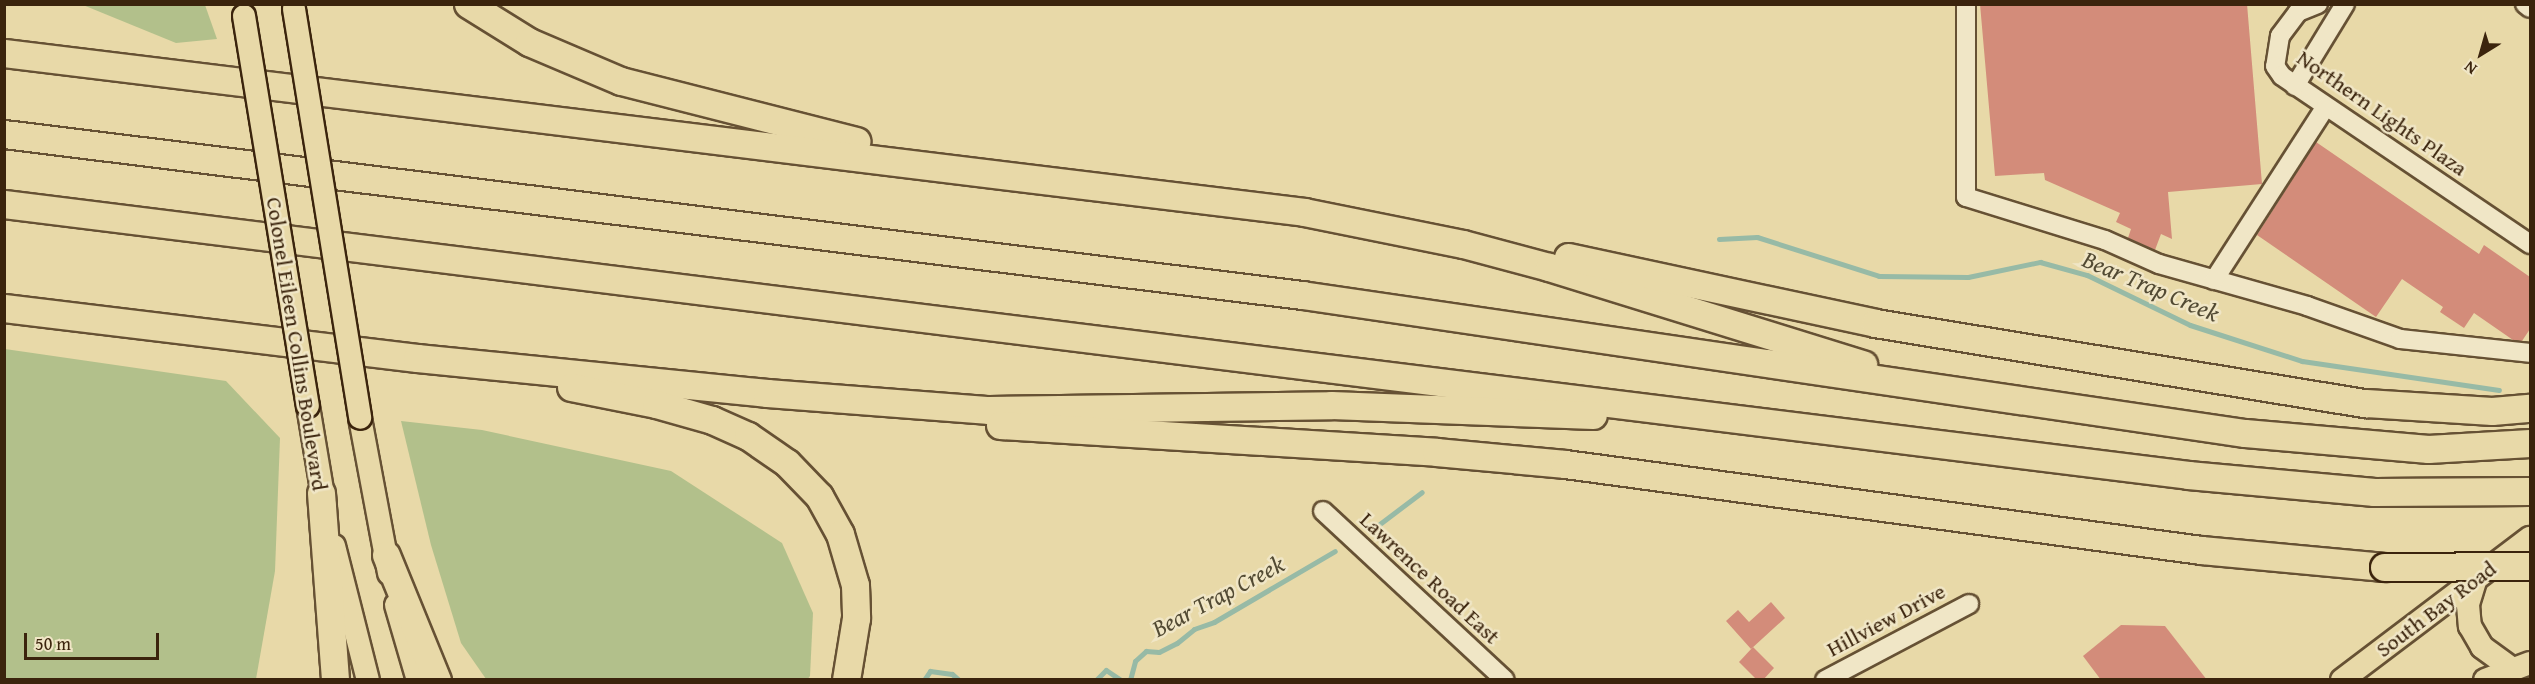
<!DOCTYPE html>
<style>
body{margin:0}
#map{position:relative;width:2535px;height:684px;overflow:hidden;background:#e8d9a8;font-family:"Gentium Book Plus",serif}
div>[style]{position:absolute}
.green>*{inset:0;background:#b2c08b}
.stream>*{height:5px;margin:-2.5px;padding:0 2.5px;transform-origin:2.5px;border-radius:2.5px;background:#97baa6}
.building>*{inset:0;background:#d38c7a}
.roads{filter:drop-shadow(2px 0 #665134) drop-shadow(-2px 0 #665134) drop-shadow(0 2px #665134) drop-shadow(0 -2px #665134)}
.minor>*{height:18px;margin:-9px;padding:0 9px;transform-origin:9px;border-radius:9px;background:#f0e6c6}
.major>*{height:22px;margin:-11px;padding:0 11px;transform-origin:11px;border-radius:11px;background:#e8d9a8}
.highway>*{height:27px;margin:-13.5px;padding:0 13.5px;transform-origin:13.5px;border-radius:13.5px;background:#e8d9a8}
.bridges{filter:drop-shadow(2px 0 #3b240d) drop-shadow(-2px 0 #3b240d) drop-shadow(0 2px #3b240d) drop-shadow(0 -2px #3b240d)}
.major-bridge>*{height:22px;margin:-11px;padding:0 11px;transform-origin:11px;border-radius:11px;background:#e8d9a8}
.highway-bridge>*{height:27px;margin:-13.5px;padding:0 13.5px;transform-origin:13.5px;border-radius:13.5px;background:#e8d9a8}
span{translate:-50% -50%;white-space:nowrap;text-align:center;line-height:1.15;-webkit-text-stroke:5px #f0e6c6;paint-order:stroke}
.street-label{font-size:22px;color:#3b240d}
.water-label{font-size:24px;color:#524a33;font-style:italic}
.frame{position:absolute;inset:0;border:6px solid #3b240d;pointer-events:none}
.north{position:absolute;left:2451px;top:24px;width:60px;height:60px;-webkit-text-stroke:4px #f0e6c6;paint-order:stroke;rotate:217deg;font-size:16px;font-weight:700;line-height:24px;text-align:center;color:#3b240d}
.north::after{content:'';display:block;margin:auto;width:21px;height:27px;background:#3b240d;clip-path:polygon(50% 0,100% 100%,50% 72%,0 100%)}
.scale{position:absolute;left:24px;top:633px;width:135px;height:27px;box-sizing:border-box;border:3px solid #3b240d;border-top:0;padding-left:8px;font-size:18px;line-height:21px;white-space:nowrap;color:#3b240d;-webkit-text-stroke:4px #f0e6c6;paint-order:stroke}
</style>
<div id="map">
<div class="green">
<div style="clip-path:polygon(83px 5px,205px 5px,217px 39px,176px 43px)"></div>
<div style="clip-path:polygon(5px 349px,226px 381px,280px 438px,275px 571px,256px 679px,5px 679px)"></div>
<div style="clip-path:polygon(401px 421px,482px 430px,671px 471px,782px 543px,813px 613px,810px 676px,807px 680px,486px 679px,461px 643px,431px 545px)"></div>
</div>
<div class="stream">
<div style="left:1719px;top:239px;width:38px;rotate:-3deg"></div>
<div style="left:1757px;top:237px;width:128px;rotate:17.7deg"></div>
<div style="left:1879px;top:276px;width:89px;rotate:0.6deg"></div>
<div style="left:1968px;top:277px;width:74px;rotate:-11.8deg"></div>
<div style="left:2040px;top:262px;width:49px;rotate:15.5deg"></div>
<div style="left:2087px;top:275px;width:114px;rotate:25.9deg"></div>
<div style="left:2190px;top:325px;width:118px;rotate:17.8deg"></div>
<div style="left:2302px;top:361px;width:199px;rotate:8.4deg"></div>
<div style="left:1373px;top:529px;width:61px;rotate:-37.1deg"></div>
<div style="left:924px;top:680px;width:11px;rotate:-56deg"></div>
<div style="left:930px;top:671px;width:22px;rotate:8deg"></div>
<div style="left:952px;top:674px;width:9px;rotate:41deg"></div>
<div style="left:1096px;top:680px;width:14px;rotate:-45deg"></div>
<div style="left:1106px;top:670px;width:18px;rotate:34deg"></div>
<div style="left:1130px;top:680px;width:20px;rotate:-75deg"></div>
<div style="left:1135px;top:661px;width:15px;rotate:-42deg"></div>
<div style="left:1146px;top:651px;width:13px;rotate:4deg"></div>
<div style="left:1159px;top:652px;width:20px;rotate:-27deg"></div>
<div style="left:1177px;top:643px;width:22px;rotate:-39deg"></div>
<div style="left:1194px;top:629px;width:21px;rotate:-19deg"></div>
<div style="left:1214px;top:622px;width:140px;rotate:-30.4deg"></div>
</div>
<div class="building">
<div style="clip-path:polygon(1980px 4px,2247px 4px,2262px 184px,2168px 192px,2172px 239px,2161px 234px,2155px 250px,2128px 238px,2131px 229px,2116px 222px,2120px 213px,2045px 180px,2044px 173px,1995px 176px)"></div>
<div style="clip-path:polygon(2316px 142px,2479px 254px,2484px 245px,2530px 277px,2530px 329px,2522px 341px,2513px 340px,2474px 313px,2464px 328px,2440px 312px,2443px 307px,2402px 279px,2376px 317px,2257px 235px)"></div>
<div style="clip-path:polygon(1771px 602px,1785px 618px,1751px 649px,1726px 621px,1738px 610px,1749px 622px)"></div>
<div style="clip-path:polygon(2121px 625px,2165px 626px,2207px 680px,2101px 680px,2083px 656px)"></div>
<div style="clip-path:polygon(1753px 647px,1774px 668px,1763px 680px,1757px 680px,1739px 662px)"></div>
</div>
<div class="roads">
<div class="minor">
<div style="left:1966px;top:4px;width:193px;rotate:90deg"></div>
<div style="left:1966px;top:197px;width:145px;rotate:17.2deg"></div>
<div style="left:2105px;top:240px;width:59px;rotate:24deg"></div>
<div style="left:2159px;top:264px;width:154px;rotate:15.8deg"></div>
<div style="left:2307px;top:306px;width:99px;rotate:19.5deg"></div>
<div style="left:2400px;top:339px;width:131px;rotate:6.1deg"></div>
<div style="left:2318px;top:4px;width:22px;rotate:158deg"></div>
<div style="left:2298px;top:12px;width:30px;rotate:127deg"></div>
<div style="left:2280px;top:36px;width:30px;rotate:99deg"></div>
<div style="left:2275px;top:66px;width:12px;rotate:55deg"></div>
<div style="left:2282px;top:76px;width:300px;rotate:34.1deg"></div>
<div style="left:2525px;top:4px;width:6px;rotate:39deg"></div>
<div style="left:2295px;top:86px;width:96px;rotate:-58.6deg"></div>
<div style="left:2214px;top:280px;width:205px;rotate:-57.2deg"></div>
<div style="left:1323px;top:511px;width:248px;rotate:42.9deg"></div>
<div style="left:1825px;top:680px;width:163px;rotate:-27.8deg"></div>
</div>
<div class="major">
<div style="left:308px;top:406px;width:103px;rotate:80.5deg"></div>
<div style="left:360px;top:418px;width:158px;rotate:79.4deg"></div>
<div style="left:334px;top:546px;width:138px;rotate:75.8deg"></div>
<div style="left:2476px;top:578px;width:28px;rotate:107deg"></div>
<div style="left:2468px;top:605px;width:21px;rotate:85deg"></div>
<div style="left:2470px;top:626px;width:24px;rotate:60deg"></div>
<div style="left:2482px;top:647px;width:37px;rotate:36deg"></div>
<div style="left:396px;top:605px;width:78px;rotate:73.7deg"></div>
<div style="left:2342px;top:680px;width:236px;rotate:-37.1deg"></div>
<div style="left:2485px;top:680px;width:48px;rotate:-20.7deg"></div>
</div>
<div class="highway">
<div style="left:468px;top:4px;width:72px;rotate:31.9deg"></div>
<div style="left:529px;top:42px;width:100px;rotate:23deg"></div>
<div style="left:621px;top:81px;width:243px;rotate:14.3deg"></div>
<div style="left:4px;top:53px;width:1310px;rotate:6.97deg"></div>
<div style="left:1304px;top:212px;width:162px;rotate:11.4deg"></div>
<div style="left:1463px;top:244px;width:89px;rotate:15deg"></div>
<div style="left:1549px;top:267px;width:329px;rotate:17.2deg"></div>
<div style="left:4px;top:134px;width:1308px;rotate:7.07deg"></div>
<div style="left:1302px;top:295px;width:953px;rotate:8.33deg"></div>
<div style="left:2245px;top:433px;width:184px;rotate:5deg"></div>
<div style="left:2428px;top:449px;width:102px;rotate:-3.4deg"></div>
<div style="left:4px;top:204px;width:2201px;rotate:7.07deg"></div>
<div style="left:2188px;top:475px;width:187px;rotate:5.2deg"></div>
<div style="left:2374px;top:492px;width:156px;rotate:-0.4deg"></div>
<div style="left:1568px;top:257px;width:314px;rotate:12.1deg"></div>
<div style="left:1875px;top:323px;width:497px;rotate:9.3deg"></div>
<div style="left:2366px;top:403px;width:126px;rotate:3.6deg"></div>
<div style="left:2492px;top:411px;width:38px;rotate:-5deg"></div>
<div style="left:4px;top:308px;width:416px;rotate:6.9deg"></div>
<div style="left:417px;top:358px;width:352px;rotate:5.7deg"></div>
<div style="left:767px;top:393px;width:223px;rotate:4.4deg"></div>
<div style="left:989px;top:410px;width:342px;rotate:-0.8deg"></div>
<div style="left:1331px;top:405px;width:262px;rotate:2.2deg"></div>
<div style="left:571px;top:387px;width:87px;rotate:11.3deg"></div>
<div style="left:656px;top:404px;width:58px;rotate:15.9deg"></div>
<div style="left:712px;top:420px;width:39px;rotate:24deg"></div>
<div style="left:748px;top:436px;width:47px;rotate:34.7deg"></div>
<div style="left:787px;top:463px;width:46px;rotate:45.9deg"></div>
<div style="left:819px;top:496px;width:43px;rotate:61.1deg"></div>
<div style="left:840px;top:534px;width:53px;rotate:73.6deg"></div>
<div style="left:855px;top:585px;width:33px;rotate:88deg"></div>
<div style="left:856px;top:618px;width:63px;rotate:99.2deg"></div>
<div style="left:1000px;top:425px;width:437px;rotate:3.5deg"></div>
<div style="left:1436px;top:452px;width:130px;rotate:5.3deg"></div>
<div style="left:1565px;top:464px;width:642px;rotate:7.7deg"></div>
<div style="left:2201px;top:550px;width:184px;rotate:5.3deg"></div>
<div style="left:321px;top:493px;width:188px;rotate:85.7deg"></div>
<div style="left:386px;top:555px;width:135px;rotate:67.8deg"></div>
</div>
</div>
<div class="bridges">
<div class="major-bridge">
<div style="left:294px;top:9px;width:414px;rotate:80.8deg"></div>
<div style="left:244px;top:16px;width:395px;rotate:80.7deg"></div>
</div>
<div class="highway-bridge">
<div style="left:2384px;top:567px;width:146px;rotate:-0.4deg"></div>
</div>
</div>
<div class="street-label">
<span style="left:2382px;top:113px;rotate:35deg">Northern Lights Plaza</span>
<span style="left:297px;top:344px;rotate:81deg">Colonel Eileen Collins Boulevard</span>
<span style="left:1430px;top:578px;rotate:43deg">Lawrence Road East</span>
<span style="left:2436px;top:609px;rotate:-37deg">South Bay Road</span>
<span style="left:1886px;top:620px;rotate:-28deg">Hillview Drive</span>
</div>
<div class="water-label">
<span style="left:2151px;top:286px;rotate:23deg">Bear Trap Creek</span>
<span style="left:1218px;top:596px;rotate:-28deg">Bear Trap Creek</span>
</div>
<div class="frame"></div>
<div class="north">N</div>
<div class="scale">50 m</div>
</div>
